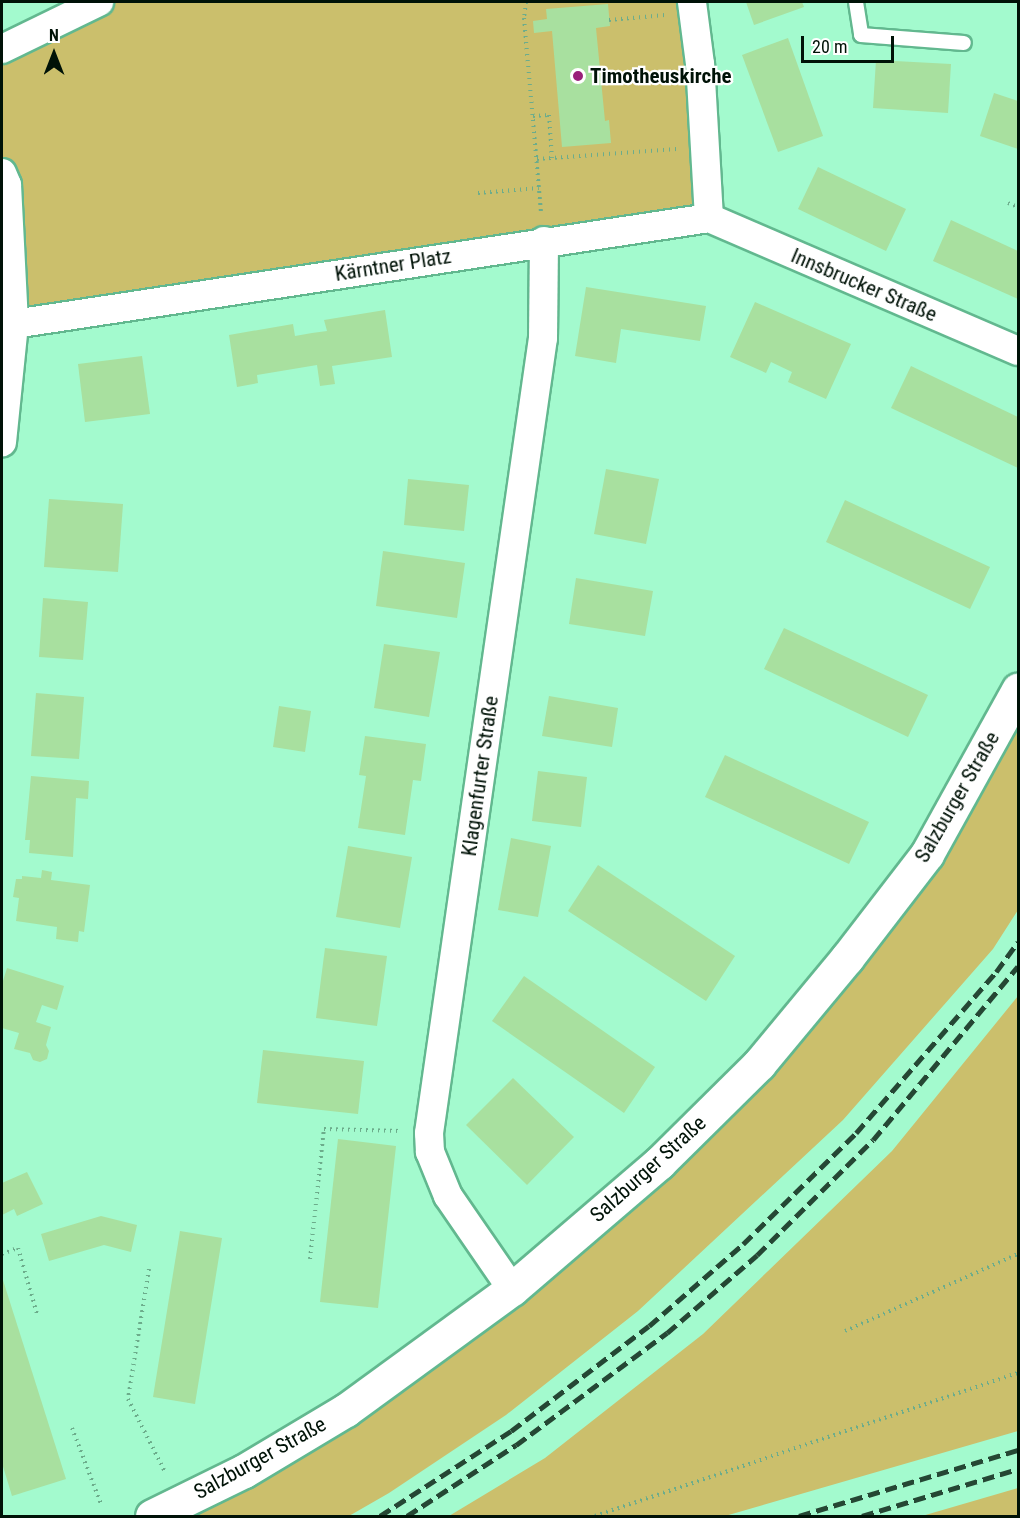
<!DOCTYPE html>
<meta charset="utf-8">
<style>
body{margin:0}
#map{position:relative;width:1020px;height:1518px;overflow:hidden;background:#a3face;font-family:"Roboto Condensed",sans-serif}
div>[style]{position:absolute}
.green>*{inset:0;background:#cbbf6c}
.building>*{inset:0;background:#a8e09f}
.path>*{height:4px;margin-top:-2px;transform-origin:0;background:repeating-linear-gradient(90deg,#6cac8b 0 1.5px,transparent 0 6px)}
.roads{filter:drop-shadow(2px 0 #62b88f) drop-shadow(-2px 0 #62b88f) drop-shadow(0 2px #62b88f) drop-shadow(0 -2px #62b88f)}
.service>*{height:14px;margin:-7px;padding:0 7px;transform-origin:7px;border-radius:7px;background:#fff}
.minor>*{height:28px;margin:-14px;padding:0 14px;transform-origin:14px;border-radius:14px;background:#fff}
.tertiary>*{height:33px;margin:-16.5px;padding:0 16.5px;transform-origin:16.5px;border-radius:16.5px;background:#fff}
.rail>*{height:4.5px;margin-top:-2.25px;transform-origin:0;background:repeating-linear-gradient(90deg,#254734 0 12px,transparent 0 18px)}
.dots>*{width:16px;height:16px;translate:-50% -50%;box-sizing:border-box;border:3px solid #fff;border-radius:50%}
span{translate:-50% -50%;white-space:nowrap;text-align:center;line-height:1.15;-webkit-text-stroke:4.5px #fff;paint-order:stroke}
.poi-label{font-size:21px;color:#001207;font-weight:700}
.left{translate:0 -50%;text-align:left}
.street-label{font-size:21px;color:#001207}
.frame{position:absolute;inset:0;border:3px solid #001207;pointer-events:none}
.north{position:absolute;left:24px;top:24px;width:60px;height:60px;-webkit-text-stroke:4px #fff;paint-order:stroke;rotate:0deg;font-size:16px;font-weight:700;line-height:24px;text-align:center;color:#001207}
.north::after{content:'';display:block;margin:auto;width:21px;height:27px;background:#001207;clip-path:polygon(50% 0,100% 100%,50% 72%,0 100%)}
.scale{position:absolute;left:801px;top:36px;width:93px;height:27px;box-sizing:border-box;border:3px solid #001207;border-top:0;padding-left:8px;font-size:18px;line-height:21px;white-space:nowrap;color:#001207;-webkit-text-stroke:4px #fff;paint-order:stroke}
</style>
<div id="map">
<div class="green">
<div style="clip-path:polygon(99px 2px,692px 2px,709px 218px,14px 324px,2px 173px,2px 49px)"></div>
<div style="clip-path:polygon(1018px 690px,1018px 910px,993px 949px,843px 1120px,638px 1311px,506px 1415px,389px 1493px,349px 1516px,152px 1516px,512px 1289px,847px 958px)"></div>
<div style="clip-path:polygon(1018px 996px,1018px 1431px,725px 1516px,449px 1516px,545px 1458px,703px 1334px,892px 1151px)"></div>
<div style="clip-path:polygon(1018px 1488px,1018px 1516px,922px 1516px)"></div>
</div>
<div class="building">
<div style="clip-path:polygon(746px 2px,802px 2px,804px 7px,754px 25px)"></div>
<div style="clip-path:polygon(608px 4px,610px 26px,596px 28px,605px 121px,609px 120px,611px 143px,562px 147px,552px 31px,534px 33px,533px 21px,547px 19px,546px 9px)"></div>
<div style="clip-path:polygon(788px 38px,823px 136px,778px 152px,742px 55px)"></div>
<div style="clip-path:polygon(876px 60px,951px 64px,948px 113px,873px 108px)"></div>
<div style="clip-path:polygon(994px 93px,1018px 101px,1018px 149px,980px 136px)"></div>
<div style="clip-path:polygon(818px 167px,906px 209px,886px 251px,798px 209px)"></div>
<div style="clip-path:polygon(951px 220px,1018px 251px,1018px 299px,933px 261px)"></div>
<div style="clip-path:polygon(586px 287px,706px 306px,700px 341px,621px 329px,616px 363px,575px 356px)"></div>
<div style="clip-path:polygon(755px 302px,851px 344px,826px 399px,788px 382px,792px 372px,771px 362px,766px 373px,730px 357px)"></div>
<div style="clip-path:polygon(385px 310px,392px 357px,332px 366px,335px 384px,320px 386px,317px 365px,257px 375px,258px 383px,237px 387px,229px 335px,293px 324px,295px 336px,312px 333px,327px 331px,324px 320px)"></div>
<div style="clip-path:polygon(142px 356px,150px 414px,85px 422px,78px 364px)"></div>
<div style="clip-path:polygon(911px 366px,1018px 417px,1018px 468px,891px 408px)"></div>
<div style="clip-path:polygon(606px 469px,659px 479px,646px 544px,594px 534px)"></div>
<div style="clip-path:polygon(408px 479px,469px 485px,464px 531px,404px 525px)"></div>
<div style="clip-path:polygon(49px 499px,123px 504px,118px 572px,44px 567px)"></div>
<div style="clip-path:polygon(845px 500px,990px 567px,970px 609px,826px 542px)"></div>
<div style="clip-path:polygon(383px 551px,465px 563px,457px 618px,376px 606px)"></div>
<div style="clip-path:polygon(576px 578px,653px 591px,645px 636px,569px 624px)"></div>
<div style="clip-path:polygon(43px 598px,88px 602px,83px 660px,39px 657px)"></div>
<div style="clip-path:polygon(784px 628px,928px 695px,908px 737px,764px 669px)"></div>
<div style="clip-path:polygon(384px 644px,440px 652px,429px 717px,374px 708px)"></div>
<div style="clip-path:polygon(36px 693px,84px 697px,79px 759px,31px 756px)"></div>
<div style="clip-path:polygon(549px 696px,618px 708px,612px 747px,542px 736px)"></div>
<div style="clip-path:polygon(279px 706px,311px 711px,305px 752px,273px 747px)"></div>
<div style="clip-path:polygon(365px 736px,426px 744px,421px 781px,413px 780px,405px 835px,358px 828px,366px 776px,359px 775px)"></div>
<div style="clip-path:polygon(725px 755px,869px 822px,849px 864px,705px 797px)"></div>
<div style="clip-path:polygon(538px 771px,587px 777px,581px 827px,532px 821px)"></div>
<div style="clip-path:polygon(31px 776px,89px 781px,88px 799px,76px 798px,73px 857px,29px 853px,30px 840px,25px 840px)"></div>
<div style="clip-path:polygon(511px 838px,551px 846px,538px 917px,498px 910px)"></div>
<div style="clip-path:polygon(348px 846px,412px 857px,400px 928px,336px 917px)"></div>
<div style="clip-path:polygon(598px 865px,735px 956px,706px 1001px,568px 911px)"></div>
<div style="clip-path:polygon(42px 870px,52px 872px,51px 880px,90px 885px,84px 932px,79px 931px,78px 942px,56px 939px,57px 927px,16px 921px,19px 898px,13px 897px,16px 879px,22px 879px,22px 876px,41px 878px)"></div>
<div style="clip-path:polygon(325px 948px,387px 956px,377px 1026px,316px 1018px)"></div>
<div style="clip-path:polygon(7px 968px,64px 986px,57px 1010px,42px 1005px,36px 1022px,51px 1027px,46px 1045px,49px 1051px,47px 1059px,40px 1062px,33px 1060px,30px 1053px,14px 1049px,19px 1033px,2px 1028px,2px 984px)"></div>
<div style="clip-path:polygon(524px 976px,655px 1067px,624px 1113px,492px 1021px)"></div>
<div style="clip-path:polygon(263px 1050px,364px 1061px,358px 1114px,257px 1103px)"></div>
<div style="clip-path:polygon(513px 1078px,574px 1137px,527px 1185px,466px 1125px)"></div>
<div style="clip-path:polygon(338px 1139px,396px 1146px,378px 1308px,320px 1302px)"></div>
<div style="clip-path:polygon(27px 1172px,43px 1204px,17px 1216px,14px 1209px,2px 1215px,2px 1183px)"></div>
<div style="clip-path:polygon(101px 1216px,137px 1225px,131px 1252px,104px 1245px,49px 1261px,41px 1234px)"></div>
<div style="clip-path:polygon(180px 1231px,222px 1238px,195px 1404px,153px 1397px)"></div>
<div style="clip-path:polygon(2px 1277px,66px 1479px,12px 1496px,2px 1463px)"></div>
</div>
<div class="path">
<div style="left:526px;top:2px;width:16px;rotate:97deg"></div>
<div style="left:524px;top:18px;width:196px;rotate:85deg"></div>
<div style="left:609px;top:20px;width:56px;rotate:-5.1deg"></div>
<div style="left:533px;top:116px;width:16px;rotate:-4deg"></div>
<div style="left:549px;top:115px;width:43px;rotate:86deg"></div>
<div style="left:537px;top:159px;width:140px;rotate:-4.1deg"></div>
<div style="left:478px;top:193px;width:61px;rotate:-4.7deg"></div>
<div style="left:1008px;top:203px;width:11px;rotate:22deg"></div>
<div style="left:2px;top:1254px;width:17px;rotate:-21deg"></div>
<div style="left:18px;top:1248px;width:69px;rotate:73.9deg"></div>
<div style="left:310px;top:1259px;width:131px;rotate:-83.9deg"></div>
<div style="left:324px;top:1129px;width:77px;rotate:1.5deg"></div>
<div style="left:149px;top:1269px;width:132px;rotate:99.2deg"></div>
<div style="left:128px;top:1399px;width:82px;rotate:63.1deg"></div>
<div style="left:845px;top:1331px;width:189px;rotate:-24deg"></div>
<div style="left:72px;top:1428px;width:81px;rotate:69.1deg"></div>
<div style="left:595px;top:1516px;width:447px;rotate:-18.7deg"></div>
</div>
<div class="roads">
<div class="service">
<div style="left:856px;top:2px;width:33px;rotate:81deg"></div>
<div style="left:861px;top:35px;width:103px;rotate:4.4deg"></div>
</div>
<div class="minor">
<div style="left:2px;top:49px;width:108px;rotate:-25.9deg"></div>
<div style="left:2px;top:173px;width:13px;rotate:67deg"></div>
<div style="left:7px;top:185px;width:139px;rotate:87.1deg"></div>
<div style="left:14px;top:324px;width:119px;rotate:95.8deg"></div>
<div style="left:709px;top:218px;width:336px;rotate:23.3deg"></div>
<div style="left:14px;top:324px;width:703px;rotate:-8.67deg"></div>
<div style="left:709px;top:218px;width:154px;rotate:-93.3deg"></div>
<div style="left:700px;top:64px;width:63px;rotate:-97.4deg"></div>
<div style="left:512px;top:1289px;width:113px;rotate:-124.5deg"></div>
<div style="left:448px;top:1196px;width:48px;rotate:-112.2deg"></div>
<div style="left:430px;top:1152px;width:19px;rotate:-93deg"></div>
<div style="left:429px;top:1133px;width:803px;rotate:-81.84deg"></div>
<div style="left:543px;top:338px;width:97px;rotate:-89.4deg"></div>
</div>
<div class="tertiary">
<div style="left:152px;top:1516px;width:102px;rotate:-26.1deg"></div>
<div style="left:244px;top:1471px;width:119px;rotate:-30.9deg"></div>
<div style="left:346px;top:1410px;width:205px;rotate:-36.1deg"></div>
<div style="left:512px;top:1289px;width:194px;rotate:-40.6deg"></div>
<div style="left:659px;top:1163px;width:141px;rotate:-44.7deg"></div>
<div style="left:759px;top:1064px;width:138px;rotate:-50.3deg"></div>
<div style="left:847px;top:958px;width:131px;rotate:-52.4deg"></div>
<div style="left:927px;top:854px;width:188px;rotate:-61deg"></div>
</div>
</div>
<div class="rail">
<div style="left:380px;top:1516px;width:156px;rotate:-33deg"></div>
<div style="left:511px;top:1431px;width:173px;rotate:-37.3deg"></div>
<div style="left:649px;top:1326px;width:125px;rotate:-41.1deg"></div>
<div style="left:743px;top:1244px;width:158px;rotate:-44.5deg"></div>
<div style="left:856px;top:1133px;width:213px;rotate:-49deg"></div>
<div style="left:996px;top:972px;width:37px;rotate:-54deg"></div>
<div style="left:407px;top:1516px;width:130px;rotate:-33.1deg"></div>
<div style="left:516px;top:1445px;width:188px;rotate:-36.6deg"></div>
<div style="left:667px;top:1333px;width:119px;rotate:-40.9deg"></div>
<div style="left:757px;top:1255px;width:163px;rotate:-44.8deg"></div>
<div style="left:873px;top:1140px;width:226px;rotate:-50.2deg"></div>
<div style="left:799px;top:1516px;width:229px;rotate:-16.8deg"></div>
<div style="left:862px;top:1516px;width:163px;rotate:-16.8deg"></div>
</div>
<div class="dots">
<div style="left:578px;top:76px;background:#992079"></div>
</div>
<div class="poi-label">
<span class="left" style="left:590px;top:76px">Timotheuskirche</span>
</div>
<div class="street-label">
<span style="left:393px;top:265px;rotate:-9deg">Kärntner Platz</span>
<span style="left:864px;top:285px;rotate:23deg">Innsbrucker Straße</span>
<span style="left:480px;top:776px;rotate:-82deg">Klagenfurter Straße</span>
<span style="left:957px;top:797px;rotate:-60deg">Salzburger Straße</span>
<span style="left:648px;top:1169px;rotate:-42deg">Salzburger Straße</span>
<span style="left:260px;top:1458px;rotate:-29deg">Salzburger Straße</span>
</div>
<div class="frame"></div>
<div class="north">N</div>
<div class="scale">20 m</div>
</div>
